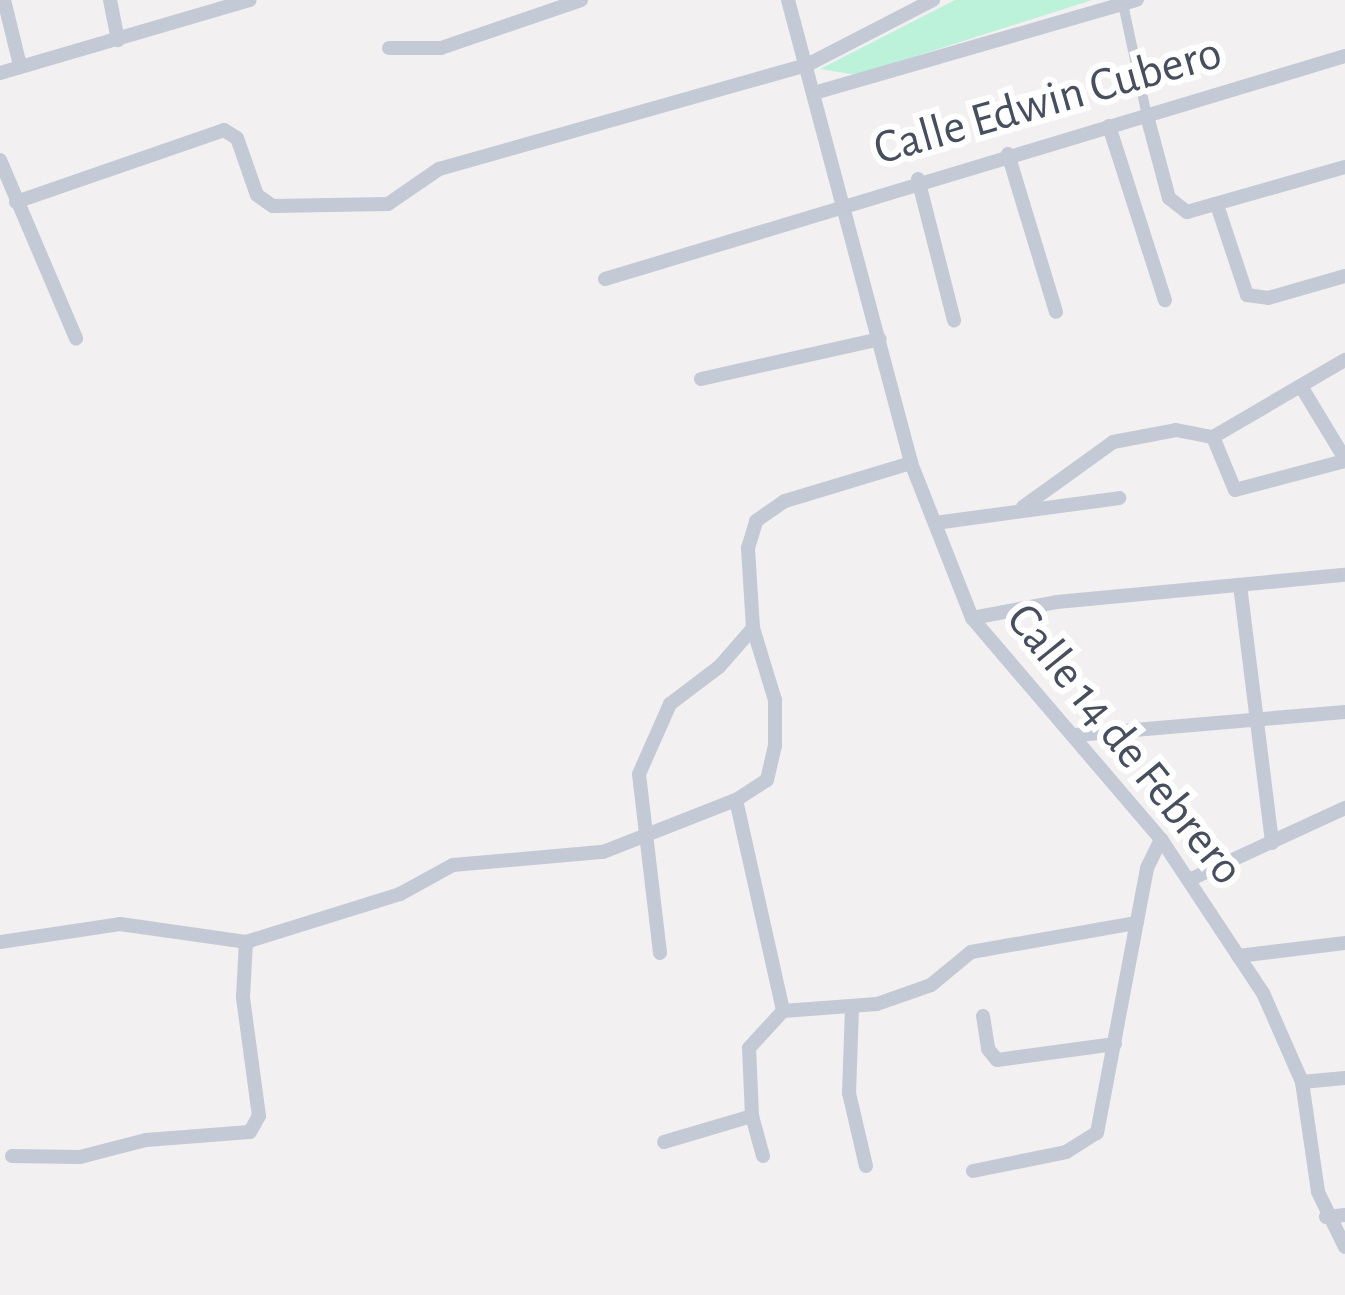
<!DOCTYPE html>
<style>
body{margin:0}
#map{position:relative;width:1345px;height:1295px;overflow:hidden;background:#f2f0f0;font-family:"Alegreya Sans",sans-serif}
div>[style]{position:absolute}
.green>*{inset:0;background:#bcf2d9}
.pedestrian>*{height:10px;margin:-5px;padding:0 5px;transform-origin:5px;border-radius:5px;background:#c3c9d5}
.minor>*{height:14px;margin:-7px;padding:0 7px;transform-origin:7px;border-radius:7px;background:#c3c9d5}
span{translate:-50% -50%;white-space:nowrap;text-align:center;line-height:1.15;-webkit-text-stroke:12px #fff;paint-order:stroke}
.street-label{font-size:48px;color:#474f5e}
</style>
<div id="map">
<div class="green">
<div style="clip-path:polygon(955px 0,1092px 0,857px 75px,820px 69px)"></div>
</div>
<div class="pedestrian">
<div style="left:1123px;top:4px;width:115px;rotate:77.9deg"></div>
</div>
<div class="minor">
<div style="left:4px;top:0;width:67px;rotate:76.2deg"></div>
<div style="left:110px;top:0;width:41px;rotate:78.7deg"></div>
<div style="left:788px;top:0;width:479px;rotate:75.1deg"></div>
<div style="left:911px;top:463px;width:167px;rotate:68.5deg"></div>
<div style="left:972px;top:618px;width:291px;rotate:49.5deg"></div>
<div style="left:1161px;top:839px;width:185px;rotate:56.5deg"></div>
<div style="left:1263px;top:993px;width:97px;rotate:66.3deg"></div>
<div style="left:1302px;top:1082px;width:111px;rotate:81.7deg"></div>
<div style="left:1318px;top:1192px;width:61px;rotate:63.9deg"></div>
<div style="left:389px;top:48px;width:52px"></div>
<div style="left:441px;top:48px;width:148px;rotate:-18.9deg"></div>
<div style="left:0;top:73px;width:260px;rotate:-16.3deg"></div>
<div style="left:814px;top:93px;width:336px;rotate:-16.1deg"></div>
<div style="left:1147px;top:116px;width:85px;rotate:75deg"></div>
<div style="left:1169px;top:198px;width:23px;rotate:38deg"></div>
<div style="left:1187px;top:212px;width:164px;rotate:-15.9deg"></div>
<div style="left:1109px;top:126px;width:183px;rotate:72.2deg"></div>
<div style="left:1008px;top:154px;width:165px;rotate:73.1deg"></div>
<div style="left:0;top:160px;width:194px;rotate:66.9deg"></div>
<div style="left:918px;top:179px;width:146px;rotate:75.7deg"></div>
<div style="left:16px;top:202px;width:220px;rotate:-19.1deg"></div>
<div style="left:224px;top:130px;width:15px;rotate:32deg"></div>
<div style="left:237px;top:138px;width:60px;rotate:70.7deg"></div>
<div style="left:257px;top:195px;width:19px;rotate:35deg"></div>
<div style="left:273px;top:206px;width:115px;rotate:-1deg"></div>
<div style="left:388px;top:204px;width:62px;rotate:-34.5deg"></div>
<div style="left:439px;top:169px;width:382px;rotate:-15.8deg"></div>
<div style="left:807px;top:65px;width:142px;rotate:-27.3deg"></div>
<div style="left:1217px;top:205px;width:95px;rotate:71.6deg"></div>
<div style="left:1247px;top:295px;width:21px;rotate:8deg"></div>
<div style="left:1268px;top:298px;width:80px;rotate:-15.9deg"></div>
<div style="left:605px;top:279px;width:773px;rotate:-16.77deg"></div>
<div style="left:701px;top:379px;width:183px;rotate:-12.6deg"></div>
<div style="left:1302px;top:388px;width:83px;rotate:58.8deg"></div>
<div style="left:1213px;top:437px;width:153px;rotate:-30.3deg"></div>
<div style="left:1023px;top:507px;width:111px;rotate:-35.8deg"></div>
<div style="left:1113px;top:442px;width:64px;rotate:-10.8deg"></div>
<div style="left:1176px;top:430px;width:38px;rotate:11deg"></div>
<div style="left:1213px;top:437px;width:57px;rotate:67.5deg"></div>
<div style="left:1235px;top:490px;width:114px;rotate:-14.8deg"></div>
<div style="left:935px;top:523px;width:186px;rotate:-7.7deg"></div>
<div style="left:1240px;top:585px;width:260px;rotate:82.9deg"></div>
<div style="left:972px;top:618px;width:86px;rotate:-10.7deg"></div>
<div style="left:1057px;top:602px;width:289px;rotate:-5.4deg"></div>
<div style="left:1076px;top:735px;width:270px;rotate:-4.9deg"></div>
<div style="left:736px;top:800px;width:216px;rotate:77.4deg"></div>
<div style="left:1189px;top:880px;width:172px;rotate:-24.8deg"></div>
<div style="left:0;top:942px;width:121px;rotate:-8.5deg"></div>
<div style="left:120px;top:924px;width:127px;rotate:8.1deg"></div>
<div style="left:246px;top:942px;width:161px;rotate:-17.3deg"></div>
<div style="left:400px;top:894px;width:60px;rotate:-28.7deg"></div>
<div style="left:453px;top:865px;width:151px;rotate:-5deg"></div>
<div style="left:603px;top:852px;width:143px;rotate:-21.4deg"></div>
<div style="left:736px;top:800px;width:37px;rotate:-33deg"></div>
<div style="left:767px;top:780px;width:35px;rotate:-77deg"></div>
<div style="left:775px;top:746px;width:46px;rotate:-90deg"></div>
<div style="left:775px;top:700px;width:75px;rotate:-107deg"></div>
<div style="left:753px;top:628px;width:80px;rotate:-93.6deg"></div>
<div style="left:748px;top:548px;width:28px;rotate:-73deg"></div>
<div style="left:756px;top:521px;width:35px;rotate:-35deg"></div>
<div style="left:785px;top:501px;width:132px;rotate:-16.8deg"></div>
<div style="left:660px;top:953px;width:180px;rotate:-96.7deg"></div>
<div style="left:639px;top:774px;width:77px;rotate:-66.1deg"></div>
<div style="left:670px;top:704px;width:61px;rotate:-37.1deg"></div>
<div style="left:719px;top:667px;width:52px;rotate:-48.9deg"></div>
<div style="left:1238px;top:956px;width:108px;rotate:-6.9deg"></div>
<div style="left:852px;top:1008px;width:85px;rotate:92deg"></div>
<div style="left:849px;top:1093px;width:75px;rotate:76.9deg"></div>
<div style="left:983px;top:1016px;width:33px;rotate:81deg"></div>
<div style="left:988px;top:1049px;width:14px;rotate:51deg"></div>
<div style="left:997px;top:1060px;width:119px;rotate:-7.7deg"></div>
<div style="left:1302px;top:1082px;width:43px;rotate:-5.3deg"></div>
<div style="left:664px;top:1142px;width:92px;rotate:-16.5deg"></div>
<div style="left:12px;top:1156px;width:68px;rotate:0.8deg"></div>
<div style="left:80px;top:1157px;width:68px;rotate:-14.4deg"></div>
<div style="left:146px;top:1140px;width:104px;rotate:-4.4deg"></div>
<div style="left:250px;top:1132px;width:18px;rotate:-61deg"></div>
<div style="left:259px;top:1116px;width:120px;rotate:-97.7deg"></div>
<div style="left:243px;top:997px;width:55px;rotate:-86.9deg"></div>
<div style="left:763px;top:1156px;width:41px;rotate:-105.4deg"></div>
<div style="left:752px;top:1116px;width:68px;rotate:-92.5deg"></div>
<div style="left:749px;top:1048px;width:50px;rotate:-47.4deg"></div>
<div style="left:783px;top:1011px;width:94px;rotate:-4.3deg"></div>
<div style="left:877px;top:1004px;width:57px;rotate:-19.4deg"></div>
<div style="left:931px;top:985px;width:52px;rotate:-39.5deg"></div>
<div style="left:971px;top:952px;width:168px;rotate:-10deg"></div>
<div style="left:973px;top:1171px;width:95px;rotate:-11.5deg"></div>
<div style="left:1066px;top:1152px;width:36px;rotate:-32deg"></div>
<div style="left:1097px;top:1133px;width:270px;rotate:-79.3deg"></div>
<div style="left:1147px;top:868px;width:32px;rotate:-64deg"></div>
<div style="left:1326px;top:1217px;width:19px;rotate:-6deg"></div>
</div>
<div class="street-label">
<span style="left:1048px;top:102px;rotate:-16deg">Calle Edwin Cubero</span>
<span style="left:1124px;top:745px;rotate:51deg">Calle 14 de Febrero</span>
</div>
</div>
